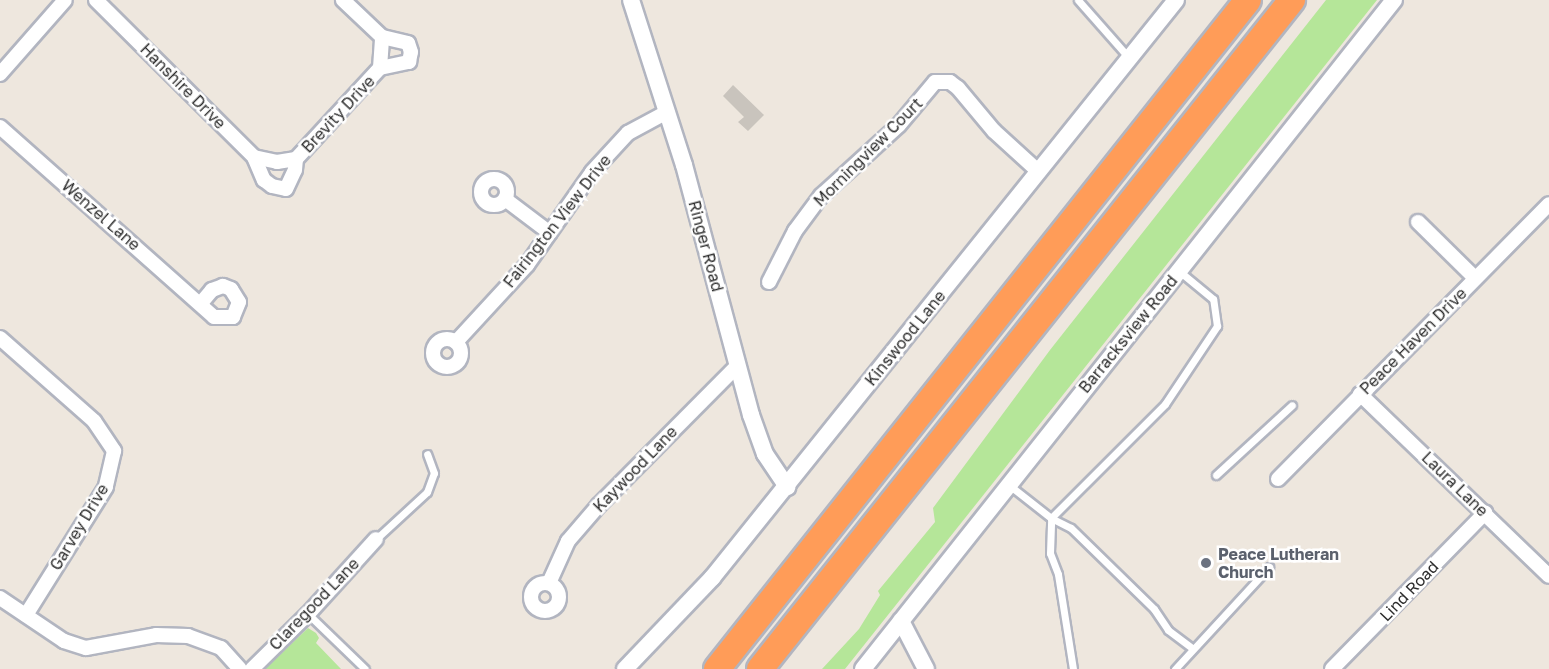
<!DOCTYPE html>
<style>
body{margin:0}
#map{position:relative;width:1549px;height:669px;overflow:hidden;background:#eee7de;font-family:"Golos Text",sans-serif}
div>[style]{position:absolute}
.green>*{inset:0;background:#b5e699}
.building>*{inset:0;background:#c9c4bd}
.roads{filter:drop-shadow(2px 0 #b2b5c0) drop-shadow(-2px 0 #b2b5c0) drop-shadow(0 2px #b2b5c0) drop-shadow(0 -2px #b2b5c0)}
.service>*{height:7px;margin:-3.5px;padding:0 3.5px;transform-origin:3.5px;border-radius:3.5px;background:#fff}
.minor>*{height:14px;margin:-7px;padding:0 7px;transform-origin:7px;border-radius:7px;background:#fff}
.minor>.ring{margin:-7px;padding:0;box-sizing:content-box;background:none;border:14px solid #fff;border-radius:50%}
.tertiary>*{height:16px;margin:-8px;padding:0 8px;transform-origin:8px;border-radius:8px;background:#fff}
.motorway>*{height:26px;margin:-13px;padding:0 13px;transform-origin:13px;border-radius:13px;background:#ff9c58}
.dots>*{width:16px;height:16px;translate:-50% -50%;box-sizing:border-box;border:3px solid #fff;border-radius:50%}
span{translate:-50% -50%;white-space:nowrap;text-align:center;line-height:1.15;-webkit-text-stroke:5px #fff;paint-order:stroke}
.street-label{font-size:16px;color:#2c2c2c}
.worship-label{font-size:16px;color:#5b616d;font-weight:700}
.left{translate:0 -50%;text-align:left}
</style>
<div id="map">
<div class="green">
<div style="clip-path:polygon(1326px 0,1377px 0,845px 669px,822px 669px,859px 629px,880px 595px,878px 591px,935px 522px,933px 508px,1050px 350px)"></div>
<div style="clip-path:polygon(308px 628px,316px 633px,319px 638px,316px 643px,341px 669px,265px 669px)"></div>
</div>
<div class="building">
<div style="clip-path:polygon(733px 85px,764px 115px,748px 131px,738px 122px,744px 117px,723px 96px)"></div>
</div>
<div class="roads">
<div class="service">
<div style="left:1078px;top:0;width:79px;rotate:48.6deg"></div>
<div style="left:1216px;top:475px;width:103px;rotate:-42.6deg"></div>
<div style="left:1009px;top:485px;width:53px;rotate:38.2deg"></div>
<div style="left:1051px;top:518px;width:22px;rotate:27deg"></div>
<div style="left:1071px;top:528px;width:116px;rotate:44.3deg"></div>
<div style="left:1154px;top:609px;width:25px;rotate:56deg"></div>
<div style="left:1168px;top:630px;width:30px;rotate:37deg"></div>
<div style="left:376px;top:539px;width:69px;rotate:-42.7deg"></div>
<div style="left:427px;top:492px;width:20px;rotate:-70deg"></div>
<div style="left:434px;top:473px;width:20px;rotate:-110deg"></div>
<div style="left:308px;top:614px;width:79px;rotate:44deg"></div>
<div style="left:1073px;top:669px;width:96px;rotate:-99deg"></div>
<div style="left:1058px;top:574px;width:22px;rotate:-111deg"></div>
<div style="left:1050px;top:553px;width:35px;rotate:-88deg"></div>
<div style="left:1051px;top:518px;width:161px;rotate:-45deg"></div>
<div style="left:1165px;top:404px;width:94px;rotate:-56.3deg"></div>
<div style="left:1217px;top:326px;width:27px;rotate:-98deg"></div>
<div style="left:1213px;top:299px;width:44px;rotate:-140.5deg"></div>
<div style="left:1175px;top:669px;width:139px;rotate:-47.3deg"></div>
</div>
<div class="minor">
<div style="left:96px;top:0;width:223px;rotate:44.8deg"></div>
<div style="left:254px;top:157px;width:24px;rotate:12deg"></div>
<div style="left:277px;top:162px;width:19px;rotate:-9deg"></div>
<div style="left:296px;top:159px;width:124px;rotate:-47.3deg"></div>
<div style="left:380px;top:68px;width:31px;rotate:-86deg"></div>
<div style="left:382px;top:37px;width:54px;rotate:-136.5deg"></div>
<div style="left:380px;top:68px;width:30px;rotate:-12deg"></div>
<div style="left:409px;top:62px;width:10px;rotate:-79deg"></div>
<div style="left:411px;top:52px;width:9px;rotate:-108deg"></div>
<div style="left:408px;top:43px;width:27px;rotate:-167deg"></div>
<div style="left:0;top:74px;width:98px;rotate:-48.7deg"></div>
<div style="left:0;top:127px;width:286px;rotate:41.6deg"></div>
<div style="left:214px;top:317px;width:19px"></div>
<div style="left:233px;top:317px;width:16px;rotate:-68deg"></div>
<div style="left:239px;top:302px;width:15px;rotate:-122deg"></div>
<div style="left:231px;top:289px;width:9px;rotate:-159deg"></div>
<div style="left:223px;top:286px;width:12px;rotate:160deg"></div>
<div style="left:212px;top:290px;width:17px;rotate:130deg"></div>
<div style="left:254px;top:157px;width:25px;rotate:67deg"></div>
<div style="left:264px;top:180px;width:10px;rotate:37deg"></div>
<div style="left:272px;top:186px;width:14px;rotate:12deg"></div>
<div style="left:286px;top:189px;width:21px;rotate:-65deg"></div>
<div style="left:295px;top:170px;width:11px;rotate:-85deg"></div>
<div class="ring" style="left:481px;top:179px;width:12px;height:12px"></div>
<div style="left:505px;top:199px;width:56px;rotate:37.1deg"></div>
<div style="left:1418px;top:222px;width:80px;rotate:44.5deg"></div>
<div style="left:769px;top:282px;width:57px;rotate:-63deg"></div>
<div style="left:795px;top:231px;width:44px;rotate:-53.4deg"></div>
<div style="left:821px;top:196px;width:105px;rotate:-42.3deg"></div>
<div style="left:899px;top:125px;width:56px;rotate:-50.1deg"></div>
<div style="left:935px;top:82px;width:15px"></div>
<div style="left:950px;top:82px;width:10px;rotate:37deg"></div>
<div style="left:958px;top:88px;width:56px;rotate:50.1deg"></div>
<div style="left:994px;top:131px;width:59px;rotate:42.3deg"></div>
<div style="left:0;top:338px;width:125px;rotate:41.4deg"></div>
<div style="left:94px;top:421px;width:36px;rotate:56deg"></div>
<div style="left:114px;top:451px;width:37px;rotate:103deg"></div>
<div style="left:106px;top:487px;width:151px;rotate:122deg"></div>
<div class="ring" style="left:433px;top:339px;width:14px;height:14px"></div>
<div style="left:456px;top:342px;width:105px;rotate:-47.3deg"></div>
<div style="left:527px;top:265px;width:113px;rotate:-55deg"></div>
<div style="left:592px;top:172px;width:53px;rotate:-47.3deg"></div>
<div style="left:628px;top:133px;width:44px;rotate:-28.3deg"></div>
<div style="left:1360px;top:394px;width:262px;rotate:43.9deg"></div>
<div style="left:1278px;top:479px;width:386px;rotate:-45.4deg"></div>
<div class="ring" style="left:531px;top:583px;width:14px;height:14px"></div>
<div style="left:549px;top:583px;width:46px;rotate:-65.7deg"></div>
<div style="left:568px;top:541px;width:48px;rotate:-49.3deg"></div>
<div style="left:599px;top:505px;width:196px;rotate:-45.2deg"></div>
<div style="left:0;top:598px;width:77px;rotate:33.9deg"></div>
<div style="left:64px;top:641px;width:23px;rotate:18deg"></div>
<div style="left:86px;top:648px;width:71px;rotate:-10.5deg"></div>
<div style="left:156px;top:635px;width:32px;rotate:2deg"></div>
<div style="left:188px;top:636px;width:35px;rotate:20deg"></div>
<div style="left:221px;top:648px;width:28px;rotate:48deg"></div>
<div style="left:252px;top:669px;width:78px;rotate:-44.5deg"></div>
<div style="left:308px;top:614px;width:101px;rotate:-47.8deg"></div>
<div style="left:1332px;top:669px;width:219px;rotate:-45.6deg"></div>
</div>
<div class="tertiary">
<div style="left:631px;top:0;width:173px;rotate:72.2deg"></div>
<div style="left:684px;top:165px;width:259px;rotate:75deg"></div>
<div style="left:751px;top:415px;width:41px;rotate:70.3deg"></div>
<div style="left:765px;top:454px;width:40px;rotate:56deg"></div>
<div style="left:901px;top:621px;width:54px;rotate:62.5deg"></div>
<div style="left:625px;top:669px;width:126px;rotate:-46.3deg"></div>
<div style="left:712px;top:578px;width:741px;rotate:-51.24deg"></div>
<div style="left:863px;top:669px;width:854px;rotate:-51.56deg"></div>
</div>
<div class="motorway">
<div style="left:717px;top:669px;width:854px;rotate:-51.56deg"></div>
<div style="left:760px;top:669px;width:855px;rotate:-51.51deg"></div>
</div>
</div>
<div class="dots">
<div style="left:1206px;top:563px;background:#6b7280"></div>
</div>
<div class="street-label">
<span style="left:183px;top:86px;rotate:45deg">Hanshire Drive</span>
<span style="left:338px;top:114px;rotate:-47deg">Brevity Drive</span>
<span style="left:868px;top:152px;rotate:-45deg">Morningview Court</span>
<span style="left:101px;top:215px;rotate:41deg">Wenzel Lane</span>
<span style="left:557px;top:221px;rotate:-52deg">Fairington View Drive</span>
<span style="left:706px;top:246px;rotate:75deg">Ringer Road</span>
<span style="left:1128px;top:334px;rotate:-51deg">Barracksview Road</span>
<span style="left:905px;top:338px;rotate:-51deg">Kinswood Lane</span>
<span style="left:1413px;top:341px;rotate:-45deg">Peace Haven Drive</span>
<span style="left:635px;top:469px;rotate:-46deg">Kaywood Lane</span>
<span style="left:1455px;top:484px;rotate:44deg">Laura Lane</span>
<span style="left:79px;top:527px;rotate:-59deg">Garvey Drive</span>
<span style="left:1409px;top:591px;rotate:-46deg">Lind Road</span>
<span style="left:314px;top:604px;rotate:-46deg">Claregood Lane</span>
</div>
<div class="worship-label">
<span class="left" style="left:1218px;top:563px">Peace Lutheran<br>Church</span>
</div>
</div>
